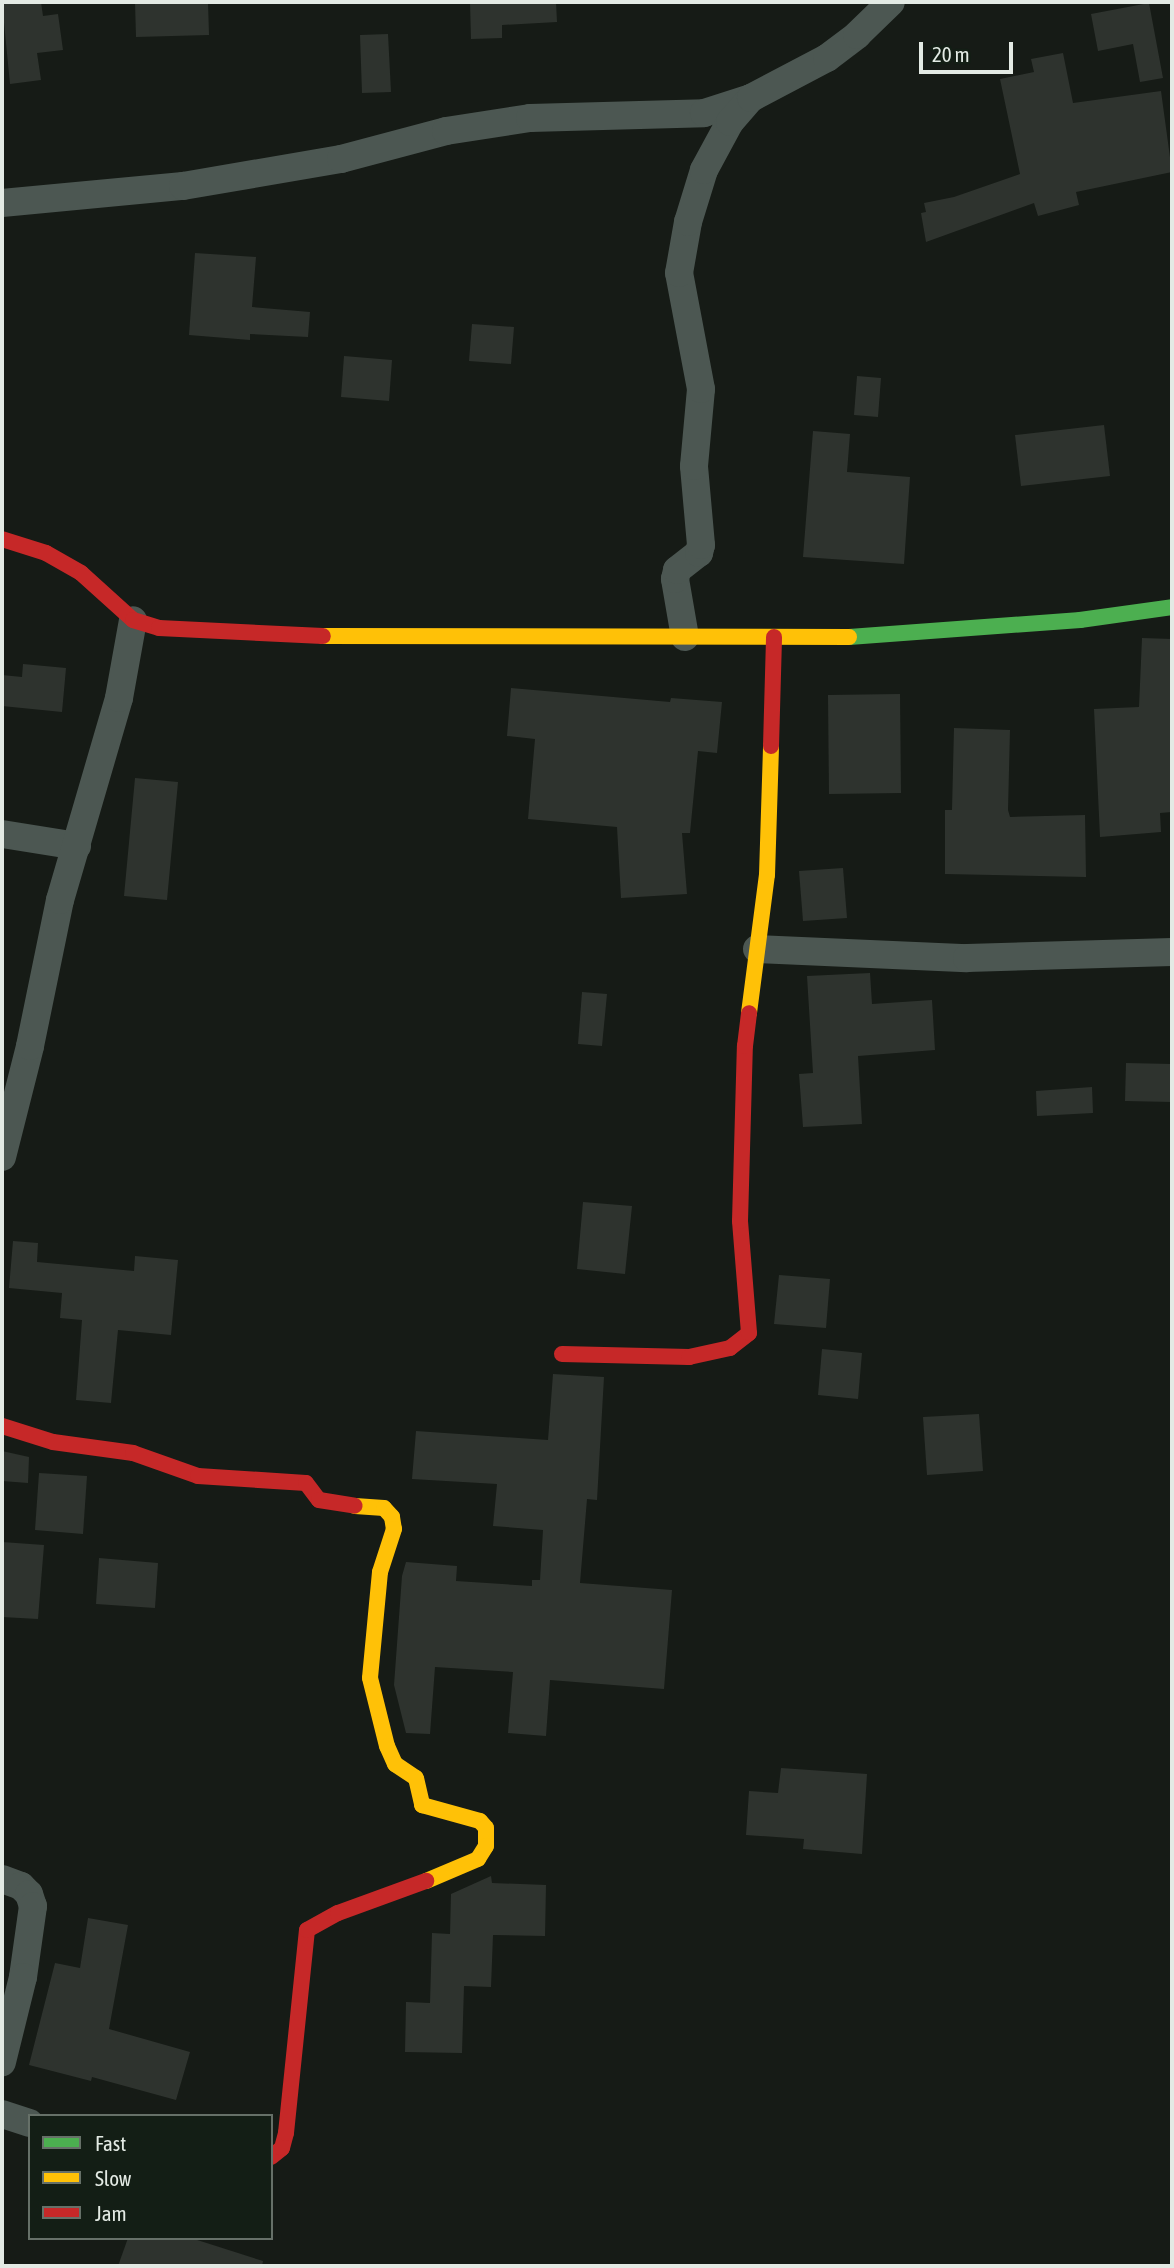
<!DOCTYPE html>
<style>
body{margin:0}
#map{position:relative;width:1174px;height:2268px;overflow:hidden;background:#161b16;font-family:"Asap Condensed",sans-serif}
div>[style]{position:absolute}
.building>*{inset:0;background:#2e332e}
.street>*{height:28px;margin:-14px;padding:0 14px;transform-origin:14px;border-radius:14px;background:#4c5752}
.fast>*{height:16px;margin:-8px;padding:0 8px;transform-origin:8px;border-radius:8px;background:#4caf50}
.slow>*{height:16px;margin:-8px;padding:0 8px;transform-origin:8px;border-radius:8px;background:#ffc107}
.jam>*{height:16px;margin:-8px;padding:0 8px;transform-origin:8px;border-radius:8px;background:#c62828}
span{translate:-50% -50%;white-space:nowrap;text-align:center;line-height:1.15;-webkit-text-stroke:5px #131e15;paint-order:stroke}
.frame{position:absolute;inset:0;border:4px solid #e3eae4;pointer-events:none}
.legend{position:absolute;left:28px;top:2114px;width:245px;height:126px;box-sizing:border-box;background:#131e15;border:2px solid #667068;margin:0;padding:9px 12px;list-style:none;font-size:21px;color:#e3eae4}
.legend li{display:flex;align-items:center;gap:14px;height:35px}
.legend b{width:35px;border:2px solid #667068}
.scale{position:absolute;left:919px;top:42px;width:94px;height:32px;box-sizing:border-box;border:4px solid #e3eae4;border-top:0;padding-left:9px;font-size:21px;line-height:24px;white-space:nowrap;color:#e3eae4;-webkit-text-stroke:5px #131e15;paint-order:stroke}
</style>
<div id="map">
<div class="building">
<div style="clip-path:polygon(2px 2px,41px 2px,43px 16px,58px 14px,63px 50px,37px 53px,41px 80px,10px 84px)"></div>
<div style="clip-path:polygon(135px 2px,208px 2px,209px 35px,136px 37px)"></div>
<div style="clip-path:polygon(470px 2px,556px 2px,557px 22px,502px 25px,502px 38px,471px 39px)"></div>
<div style="clip-path:polygon(1149px 3px,1163px 78px,1140px 82px,1133px 44px,1098px 51px,1091px 14px)"></div>
<div style="clip-path:polygon(388px 34px,391px 92px,362px 93px,360px 35px)"></div>
<div style="clip-path:polygon(1063px 53px,1073px 103px,1161px 91px,1172px 172px,1076px 192px,1079px 205px,1038px 216px,1034px 203px,926px 242px,921px 213px,926px 212px,924px 203px,954px 197px,1020px 174px,1000px 79px,1034px 72px,1031px 59px)"></div>
<div style="clip-path:polygon(195px 253px,256px 257px,252px 307px,310px 312px,308px 337px,250px 334px,250px 340px,189px 335px)"></div>
<div style="clip-path:polygon(472px 324px,514px 327px,511px 364px,469px 361px)"></div>
<div style="clip-path:polygon(344px 356px,392px 360px,389px 401px,341px 397px)"></div>
<div style="clip-path:polygon(857px 376px,881px 378px,878px 417px,854px 415px)"></div>
<div style="clip-path:polygon(1104px 425px,1110px 476px,1021px 486px,1015px 435px)"></div>
<div style="clip-path:polygon(813px 431px,850px 434px,847px 472px,910px 477px,904px 564px,803px 557px)"></div>
<div style="clip-path:polygon(1142px 638px,1172px 639px,1172px 812px,1160px 813px,1161px 832px,1100px 837px,1094px 709px,1139px 707px)"></div>
<div style="clip-path:polygon(23px 664px,66px 668px,62px 712px,2px 706px,2px 675px,22px 677px)"></div>
<div style="clip-path:polygon(511px 688px,670px 702px,671px 698px,722px 702px,717px 753px,698px 751px,690px 833px,682px 833px,687px 894px,621px 898px,617px 827px,528px 819px,535px 739px,507px 736px)"></div>
<div style="clip-path:polygon(900px 694px,901px 793px,829px 794px,828px 695px)"></div>
<div style="clip-path:polygon(954px 728px,1010px 730px,1008px 810px,1010px 817px,1085px 815px,1086px 877px,945px 874px,945px 810px,952px 810px)"></div>
<div style="clip-path:polygon(135px 778px,178px 782px,167px 900px,124px 896px)"></div>
<div style="clip-path:polygon(843px 868px,847px 918px,803px 921px,799px 871px)"></div>
<div style="clip-path:polygon(870px 973px,872px 1004px,932px 1000px,935px 1050px,858px 1056px,862px 1124px,803px 1127px,799px 1074px,813px 1073px,807px 976px)"></div>
<div style="clip-path:polygon(582px 992px,607px 994px,602px 1046px,578px 1044px)"></div>
<div style="clip-path:polygon(1126px 1063px,1172px 1064px,1172px 1102px,1125px 1101px)"></div>
<div style="clip-path:polygon(1092px 1087px,1093px 1113px,1037px 1116px,1036px 1091px)"></div>
<div style="clip-path:polygon(583px 1202px,632px 1206px,625px 1274px,577px 1269px)"></div>
<div style="clip-path:polygon(13px 1241px,38px 1243px,37px 1262px,134px 1271px,135px 1256px,178px 1260px,171px 1335px,118px 1330px,111px 1403px,76px 1400px,82px 1320px,60px 1318px,62px 1293px,9px 1288px)"></div>
<div style="clip-path:polygon(779px 1275px,830px 1279px,826px 1328px,774px 1324px)"></div>
<div style="clip-path:polygon(822px 1349px,862px 1353px,858px 1399px,818px 1395px)"></div>
<div style="clip-path:polygon(553px 1374px,604px 1377px,597px 1500px,587px 1499px,580px 1583px,672px 1590px,664px 1689px,550px 1680px,546px 1736px,508px 1733px,513px 1672px,435px 1667px,430px 1734px,406px 1733px,394px 1685px,402px 1576px,406px 1562px,457px 1566px,456px 1581px,532px 1586px,532px 1580px,540px 1580px,543px 1530px,493px 1526px,497px 1484px,412px 1479px,416px 1431px,548px 1440px)"></div>
<div style="clip-path:polygon(979px 1414px,983px 1471px,927px 1475px,923px 1417px)"></div>
<div style="clip-path:polygon(2px 1451px,29px 1457px,28px 1483px,2px 1481px)"></div>
<div style="clip-path:polygon(39px 1473px,87px 1476px,83px 1534px,35px 1530px)"></div>
<div style="clip-path:polygon(2px 1542px,44px 1545px,38px 1619px,2px 1617px)"></div>
<div style="clip-path:polygon(99px 1558px,158px 1563px,155px 1608px,96px 1604px)"></div>
<div style="clip-path:polygon(781px 1768px,867px 1774px,862px 1854px,803px 1849px,804px 1839px,746px 1835px,749px 1791px,778px 1793px)"></div>
<div style="clip-path:polygon(491px 1876px,492px 1883px,546px 1885px,545px 1936px,493px 1935px,491px 1987px,464px 1986px,462px 2053px,405px 2052px,406px 2002px,430px 2003px,432px 1933px,450px 1934px,451px 1894px)"></div>
<div style="clip-path:polygon(88px 1918px,128px 1925px,109px 2029px,190px 2052px,176px 2100px,92px 2077px,91px 2081px,29px 2065px,55px 1963px,80px 1968px)"></div>
<div style="clip-path:polygon(128px 2238px,191px 2238px,263px 2261px,262px 2266px,118px 2266px)"></div>
</div>
<div class="street">
<div style="left:2px;top:203px;width:182px;rotate:-5.4deg"></div>
<div style="left:183px;top:186px;width:160px;rotate:-9.7deg"></div>
<div style="left:341px;top:159px;width:109px;rotate:-14.9deg"></div>
<div style="left:446px;top:131px;width:85px;rotate:-8.8deg"></div>
<div style="left:530px;top:118px;width:174px;rotate:-1.6deg"></div>
<div style="left:704px;top:113px;width:49px;rotate:-17.7deg"></div>
<div style="left:685px;top:637px;width:59px;rotate:-99.8deg"></div>
<div style="left:675px;top:579px;width:9px;rotate:-77deg"></div>
<div style="left:677px;top:570px;width:28px;rotate:-38deg"></div>
<div style="left:699px;top:553px;width:8px;rotate:-76deg"></div>
<div style="left:701px;top:545px;width:79px;rotate:-95.1deg"></div>
<div style="left:694px;top:466px;width:77px;rotate:-84.8deg"></div>
<div style="left:701px;top:389px;width:118px;rotate:-100.7deg"></div>
<div style="left:679px;top:273px;width:52px;rotate:-80deg"></div>
<div style="left:688px;top:222px;width:54px;rotate:-72.9deg"></div>
<div style="left:704px;top:170px;width:55px;rotate:-61.6deg"></div>
<div style="left:730px;top:122px;width:32px;rotate:-49deg"></div>
<div style="left:751px;top:98px;width:86px;rotate:-27.8deg"></div>
<div style="left:827px;top:58px;width:38px;rotate:-37deg"></div>
<div style="left:857px;top:35px;width:47px;rotate:-44.1deg"></div>
<div style="left:2px;top:834px;width:76px;rotate:9.1deg"></div>
<div style="left:757px;top:949px;width:210px;rotate:2.5deg"></div>
<div style="left:967px;top:958px;width:205px;rotate:-1.7deg"></div>
<div style="left:2px;top:1157px;width:114px;rotate:-75.8deg"></div>
<div style="left:30px;top:1046px;width:149px;rotate:-78.4deg"></div>
<div style="left:60px;top:900px;width:210px;rotate:-73.7deg"></div>
<div style="left:119px;top:698px;width:79px;rotate:-79.8deg"></div>
<div style="left:2px;top:1879px;width:20px;rotate:20deg"></div>
<div style="left:21px;top:1886px;width:11px;rotate:45deg"></div>
<div style="left:29px;top:1894px;width:13px;rotate:72deg"></div>
<div style="left:33px;top:1906px;width:72px;rotate:98deg"></div>
<div style="left:23px;top:1977px;width:88px;rotate:103.9deg"></div>
<div style="left:2px;top:2114px;width:29px;rotate:18deg"></div>
</div>
<div class="fast">
<div style="left:849px;top:637px;width:232px;rotate:-4.2deg"></div>
<div style="left:1080px;top:620px;width:93px;rotate:-8deg"></div>
</div>
<div class="slow">
<div style="left:323px;top:636px;width:526px;rotate:0.11deg"></div>
<div style="left:749px;top:1013px;width:139px;rotate:-82.6deg"></div>
<div style="left:767px;top:875px;width:129px;rotate:-88.2deg"></div>
<div style="left:355px;top:1506px;width:29px;rotate:4deg"></div>
<div style="left:384px;top:1508px;width:12px;rotate:48deg"></div>
<div style="left:392px;top:1517px;width:12px;rotate:81deg"></div>
<div style="left:394px;top:1529px;width:45px;rotate:108deg"></div>
<div style="left:380px;top:1572px;width:106px;rotate:95.4deg"></div>
<div style="left:370px;top:1678px;width:70px;rotate:76deg"></div>
<div style="left:387px;top:1746px;width:20px;rotate:66deg"></div>
<div style="left:395px;top:1764px;width:25px;rotate:34deg"></div>
<div style="left:416px;top:1778px;width:28px;rotate:77deg"></div>
<div style="left:422px;top:1805px;width:60px;rotate:15.4deg"></div>
<div style="left:480px;top:1821px;width:9px;rotate:49deg"></div>
<div style="left:486px;top:1828px;width:18px;rotate:90deg"></div>
<div style="left:486px;top:1846px;width:15px;rotate:122deg"></div>
<div style="left:478px;top:1859px;width:56px;rotate:157.1deg"></div>
</div>
<div class="jam">
<div style="left:2px;top:539px;width:46px;rotate:17.7deg"></div>
<div style="left:46px;top:553px;width:40px;rotate:29.7deg"></div>
<div style="left:81px;top:573px;width:70px;rotate:42.1deg"></div>
<div style="left:133px;top:620px;width:27px;rotate:17deg"></div>
<div style="left:159px;top:628px;width:164px;rotate:2.8deg"></div>
<div style="left:771px;top:746px;width:109px;rotate:-88.4deg"></div>
<div style="left:562px;top:1354px;width:127px;rotate:1.4deg"></div>
<div style="left:689px;top:1357px;width:42px;rotate:-12.4deg"></div>
<div style="left:730px;top:1348px;width:24px;rotate:-38deg"></div>
<div style="left:749px;top:1333px;width:112px;rotate:-94.6deg"></div>
<div style="left:740px;top:1221px;width:175px;rotate:-88.4deg"></div>
<div style="left:745px;top:1046px;width:33px;rotate:-83deg"></div>
<div style="left:2px;top:1426px;width:53px;rotate:17.4deg"></div>
<div style="left:53px;top:1442px;width:81px;rotate:7.8deg"></div>
<div style="left:133px;top:1453px;width:69px;rotate:19.5deg"></div>
<div style="left:198px;top:1476px;width:108px;rotate:3.7deg"></div>
<div style="left:306px;top:1483px;width:21px;rotate:53deg"></div>
<div style="left:319px;top:1500px;width:36px;rotate:9deg"></div>
<div style="left:271px;top:2157px;width:14px;rotate:-39deg"></div>
<div style="left:282px;top:2148px;width:16px;rotate:-75deg"></div>
<div style="left:286px;top:2133px;width:204px;rotate:-84.1deg"></div>
<div style="left:307px;top:1930px;width:35px;rotate:-29deg"></div>
<div style="left:338px;top:1913px;width:94px;rotate:-20deg"></div>
</div>
<div class="frame"></div>
<ul class="legend">
<li><b style="height:9px;background:#4caf50"></b>Fast</li>
<li><b style="height:9px;background:#ffc107"></b>Slow</li>
<li><b style="height:9px;background:#c62828"></b>Jam</li>
</ul>
<div class="scale">20 m</div>
</div>
